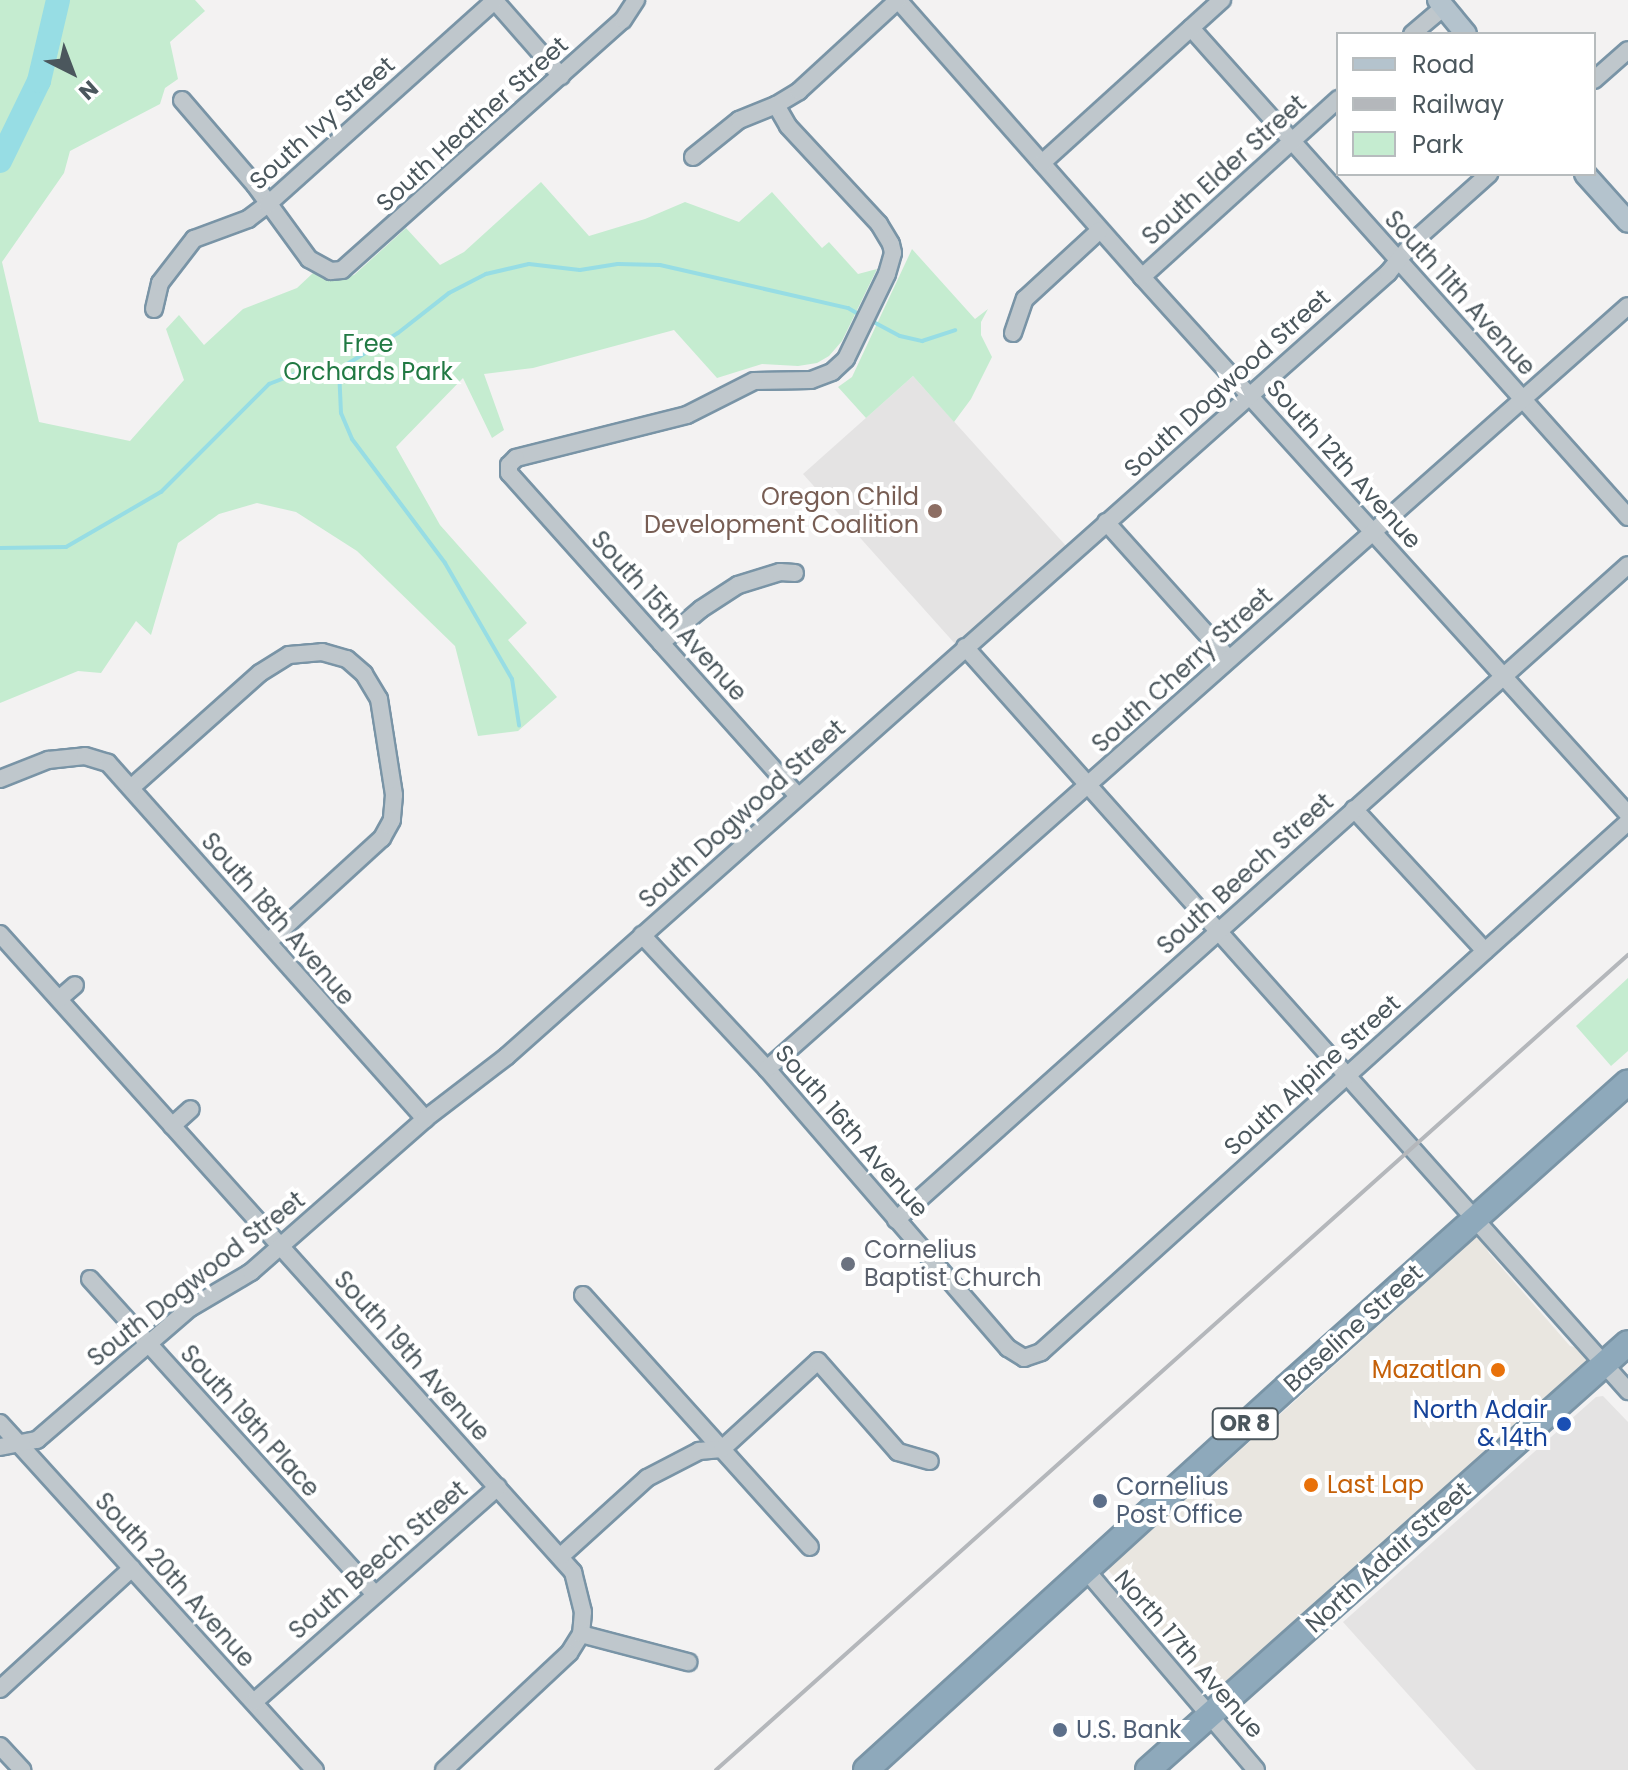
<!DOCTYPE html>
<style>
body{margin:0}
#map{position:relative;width:1628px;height:1770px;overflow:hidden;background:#f3f2f2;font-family:Poppins,sans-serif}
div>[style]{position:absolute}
.commercial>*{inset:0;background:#e9e6e0}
.education>*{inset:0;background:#e4e3e3}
.green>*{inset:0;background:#c5ecd0}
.stream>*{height:4px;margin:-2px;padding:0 2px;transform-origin:2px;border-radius:2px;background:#97dde4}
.river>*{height:24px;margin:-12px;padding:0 12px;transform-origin:12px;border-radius:12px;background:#97dde4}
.roads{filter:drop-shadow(2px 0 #7994a6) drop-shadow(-2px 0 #7994a6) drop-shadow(0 2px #7994a6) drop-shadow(0 -2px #7994a6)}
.minor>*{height:16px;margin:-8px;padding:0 8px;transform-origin:8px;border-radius:8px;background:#bfc7cc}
.major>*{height:20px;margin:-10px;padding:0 10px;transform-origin:10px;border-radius:10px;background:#b4c3cd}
.highway>*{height:24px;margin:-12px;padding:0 12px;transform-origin:12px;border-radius:12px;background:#8ea9bb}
.rail>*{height:4px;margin:-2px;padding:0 2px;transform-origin:2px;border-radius:2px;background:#b4b7bb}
.dots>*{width:22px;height:22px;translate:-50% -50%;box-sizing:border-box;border:4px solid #fff;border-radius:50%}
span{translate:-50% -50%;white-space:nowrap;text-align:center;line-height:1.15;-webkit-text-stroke:8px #fff;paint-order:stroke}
.shield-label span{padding:2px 6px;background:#fff;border:2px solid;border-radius:6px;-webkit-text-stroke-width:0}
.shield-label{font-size:22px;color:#4b575d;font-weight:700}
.street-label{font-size:24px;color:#4b575d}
.park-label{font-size:24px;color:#217943}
.education-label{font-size:24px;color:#785e54}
.right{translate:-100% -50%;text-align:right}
.worship-label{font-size:24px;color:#5b616d}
.left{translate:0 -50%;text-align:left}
.food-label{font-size:24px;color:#c56008}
.transit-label{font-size:24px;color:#164399}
.service-label{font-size:24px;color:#4e5e75}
.legend{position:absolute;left:1336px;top:32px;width:260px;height:144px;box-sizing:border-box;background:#fff;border:2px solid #b7bcbe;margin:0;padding:10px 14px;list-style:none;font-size:24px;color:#4b575d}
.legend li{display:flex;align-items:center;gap:16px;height:40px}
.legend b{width:40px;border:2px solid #b7bcbe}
.north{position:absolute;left:32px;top:32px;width:80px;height:80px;-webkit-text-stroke:6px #fff;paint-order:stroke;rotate:138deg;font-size:22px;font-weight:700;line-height:32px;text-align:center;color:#4b575d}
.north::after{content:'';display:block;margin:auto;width:28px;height:36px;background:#4b575d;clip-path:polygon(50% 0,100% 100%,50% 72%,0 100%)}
</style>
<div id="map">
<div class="commercial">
<div style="clip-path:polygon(1471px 1236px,1481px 1238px,1489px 1253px,1570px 1346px,1579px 1348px,1587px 1356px,1588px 1368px,1576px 1378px,1569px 1379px,1230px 1680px,1228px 1689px,1219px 1696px,1209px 1695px,1201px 1687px,1202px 1676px,1109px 1571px,1109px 1562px,1124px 1555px,1458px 1254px,1461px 1246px)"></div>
</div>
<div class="education">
<div style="clip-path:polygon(913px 376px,1067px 547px,957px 646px,803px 474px)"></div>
<div style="clip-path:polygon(1603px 1396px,1628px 1422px,1628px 1770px,1476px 1770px,1343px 1622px,1596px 1397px)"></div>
</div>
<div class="green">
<div style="clip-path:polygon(0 0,195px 0,205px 11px,170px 42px,178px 79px,165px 88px,160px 104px,70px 151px,64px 173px,2px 262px,39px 422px,130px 441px,184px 380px,166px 329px,179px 315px,204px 345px,243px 309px,297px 288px,313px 273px,336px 280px,354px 275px,406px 228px,440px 265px,464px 252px,541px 182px,589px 236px,645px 219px,685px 202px,739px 222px,772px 192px,822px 248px,829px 242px,858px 274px,877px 269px,842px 341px,829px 356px,817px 363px,798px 366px,762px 364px,717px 378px,674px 330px,533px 368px,484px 374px,504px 430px,492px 438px,463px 378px,396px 447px,440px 525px,527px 623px,508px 640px,557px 697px,518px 731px,478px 736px,455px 646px,357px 551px,296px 512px,257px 503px,219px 514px,178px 543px,151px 635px,136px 621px,101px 673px,78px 671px,0 703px)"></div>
<div style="clip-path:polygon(912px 249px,975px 319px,988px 309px,981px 322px,981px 335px,992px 357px,971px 399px,954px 422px,913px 376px,866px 418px,838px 387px,852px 377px)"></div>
<div style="clip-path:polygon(1628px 978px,1628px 1051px,1611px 1066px,1576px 1026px)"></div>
</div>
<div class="stream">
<div style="left:868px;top:319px;width:36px;rotate:28deg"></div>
<div style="left:900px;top:336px;width:23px;rotate:13deg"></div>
<div style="left:922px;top:341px;width:35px;rotate:-18deg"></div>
<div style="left:339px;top:369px;width:44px;rotate:87.4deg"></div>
<div style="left:341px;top:413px;width:28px;rotate:67deg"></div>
<div style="left:352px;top:439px;width:155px;rotate:53.1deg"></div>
<div style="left:445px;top:563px;width:134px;rotate:60deg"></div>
<div style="left:512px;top:679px;width:47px;rotate:81.3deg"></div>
<div style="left:0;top:548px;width:66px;rotate:-0.9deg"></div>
<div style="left:66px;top:547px;width:110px;rotate:-30.1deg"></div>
<div style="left:161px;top:492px;width:153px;rotate:-45deg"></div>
<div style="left:269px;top:384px;width:47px;rotate:-21.1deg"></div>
<div style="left:313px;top:367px;width:26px;rotate:4deg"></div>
<div style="left:339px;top:369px;width:69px;rotate:-31.4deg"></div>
<div style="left:398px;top:333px;width:65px;rotate:-38.1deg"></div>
<div style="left:449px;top:293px;width:42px;rotate:-27.2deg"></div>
<div style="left:486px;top:274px;width:44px;rotate:-13.1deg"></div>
<div style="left:529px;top:264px;width:51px;rotate:6.7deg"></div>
<div style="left:580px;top:270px;width:38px;rotate:-9deg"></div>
<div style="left:618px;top:264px;width:42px;rotate:1.4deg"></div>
<div style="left:660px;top:265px;width:193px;rotate:12.9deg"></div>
<div style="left:848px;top:308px;width:14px;rotate:30deg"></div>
</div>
<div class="river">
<div style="left:0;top:161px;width:89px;rotate:-64deg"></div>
<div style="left:39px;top:81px;width:83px;rotate:-76.8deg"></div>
</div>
<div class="roads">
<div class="minor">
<div style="left:898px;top:0;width:369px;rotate:48.6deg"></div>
<div style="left:1142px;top:277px;width:724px;rotate:47.85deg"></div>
<div style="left:495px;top:1px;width:100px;rotate:48.7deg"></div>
<div style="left:1191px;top:28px;width:656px;rotate:48.21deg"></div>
<div style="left:1412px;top:34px;width:42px;rotate:-40.2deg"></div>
<div style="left:1594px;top:80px;width:45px;rotate:-41.4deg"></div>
<div style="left:182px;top:100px;width:112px;rotate:49.3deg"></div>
<div style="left:255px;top:185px;width:92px;rotate:53.9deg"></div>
<div style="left:309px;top:259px;width:25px;rotate:29deg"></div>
<div style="left:331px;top:271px;width:11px;rotate:-5deg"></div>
<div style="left:342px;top:270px;width:376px;rotate:-41.7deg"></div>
<div style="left:623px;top:20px;width:24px;rotate:-57deg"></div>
<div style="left:776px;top:105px;width:24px;rotate:60deg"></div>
<div style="left:788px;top:126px;width:134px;rotate:47.1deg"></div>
<div style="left:879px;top:224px;width:23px;rotate:59deg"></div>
<div style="left:891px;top:244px;width:9px;rotate:77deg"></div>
<div style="left:893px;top:253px;width:22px;rotate:106deg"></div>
<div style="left:887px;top:274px;width:94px;rotate:115.8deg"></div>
<div style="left:846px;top:359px;width:19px;rotate:137deg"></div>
<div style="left:832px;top:372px;width:22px;rotate:159deg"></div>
<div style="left:811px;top:380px;width:57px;rotate:179deg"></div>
<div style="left:754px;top:381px;width:75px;rotate:153.1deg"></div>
<div style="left:687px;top:415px;width:176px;rotate:165.9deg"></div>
<div style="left:516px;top:458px;width:10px;rotate:135deg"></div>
<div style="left:509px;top:465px;width:8px;rotate:90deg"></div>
<div style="left:509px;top:473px;width:433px;rotate:48.2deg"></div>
<div style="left:693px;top:157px;width:59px;rotate:-38.8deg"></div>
<div style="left:739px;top:120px;width:40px;rotate:-22deg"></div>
<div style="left:776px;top:105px;width:27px;rotate:-31deg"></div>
<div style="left:799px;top:91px;width:134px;rotate:-42.6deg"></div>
<div style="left:1042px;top:163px;width:243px;rotate:-42.2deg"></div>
<div style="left:1142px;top:277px;width:265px;rotate:-42.2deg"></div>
<div style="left:154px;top:309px;width:27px;rotate:-77deg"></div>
<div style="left:160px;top:283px;width:56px;rotate:-52.3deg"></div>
<div style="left:194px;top:239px;width:58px;rotate:-20.3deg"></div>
<div style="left:248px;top:219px;width:25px;rotate:-37deg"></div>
<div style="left:268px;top:204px;width:305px;rotate:-41.9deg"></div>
<div style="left:1013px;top:333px;width:36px;rotate:-71deg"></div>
<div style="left:1025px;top:299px;width:102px;rotate:-42.6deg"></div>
<div style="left:1106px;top:522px;width:184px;rotate:48.1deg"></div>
<div style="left:661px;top:643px;width:52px;rotate:-40.4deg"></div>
<div style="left:701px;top:609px;width:44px;rotate:-33deg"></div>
<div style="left:738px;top:585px;width:44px;rotate:-17.2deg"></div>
<div style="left:780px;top:572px;width:15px;rotate:4deg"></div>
<div style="left:965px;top:647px;width:997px;rotate:48.29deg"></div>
<div style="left:0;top:779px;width:52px;rotate:-21.6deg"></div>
<div style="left:48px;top:760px;width:37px;rotate:-6deg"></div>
<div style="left:85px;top:756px;width:24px;rotate:17deg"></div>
<div style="left:108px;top:763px;width:477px;rotate:48.3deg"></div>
<div style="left:132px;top:787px;width:171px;rotate:-41.7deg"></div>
<div style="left:260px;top:673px;width:34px;rotate:-32deg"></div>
<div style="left:289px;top:655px;width:33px;rotate:-5deg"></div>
<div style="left:322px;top:652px;width:26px;rotate:16deg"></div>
<div style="left:347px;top:659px;width:23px;rotate:41deg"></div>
<div style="left:364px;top:674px;width:29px;rotate:59deg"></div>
<div style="left:379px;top:699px;width:97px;rotate:81.1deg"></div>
<div style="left:394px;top:795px;width:25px;rotate:95deg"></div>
<div style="left:392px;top:820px;width:21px;rotate:119deg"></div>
<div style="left:382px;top:838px;width:154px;rotate:137.6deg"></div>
<div style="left:1354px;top:809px;width:193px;rotate:47.3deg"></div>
<div style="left:0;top:934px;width:858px;rotate:48.07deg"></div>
<div style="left:573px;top:1572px;width:41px;rotate:76deg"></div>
<div style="left:583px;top:1612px;width:22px;rotate:95deg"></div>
<div style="left:581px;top:1634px;width:22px;rotate:122deg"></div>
<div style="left:569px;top:1653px;width:171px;rotate:136.9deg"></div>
<div style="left:642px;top:935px;width:183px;rotate:47deg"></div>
<div style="left:767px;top:1069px;width:369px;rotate:49.2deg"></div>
<div style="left:1008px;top:1348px;width:19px;rotate:32deg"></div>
<div style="left:1024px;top:1358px;width:18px;rotate:-19deg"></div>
<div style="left:1041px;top:1352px;width:791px;rotate:-42.08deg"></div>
<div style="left:59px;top:999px;width:21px;rotate:-41deg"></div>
<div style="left:767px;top:1069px;width:1150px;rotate:-41.55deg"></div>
<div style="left:172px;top:1126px;width:25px;rotate:-42deg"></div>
<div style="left:896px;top:1220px;width:982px;rotate:-41.82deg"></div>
<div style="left:90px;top:1279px;width:425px;rotate:47.9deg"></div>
<div style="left:583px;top:1295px;width:339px;rotate:48deg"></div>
<div style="left:0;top:1423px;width:469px;rotate:47.8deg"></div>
<div style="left:0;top:1447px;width:38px;rotate:-11deg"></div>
<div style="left:37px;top:1440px;width:202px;rotate:-40.8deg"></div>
<div style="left:190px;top:1308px;width:71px;rotate:-30.5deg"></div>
<div style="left:251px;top:1272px;width:232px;rotate:-41.3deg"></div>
<div style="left:425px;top:1119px;width:103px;rotate:-37.5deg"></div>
<div style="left:507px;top:1056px;width:1179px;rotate:-41.63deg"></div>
<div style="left:1388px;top:273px;width:41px;rotate:-50.9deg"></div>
<div style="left:1414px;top:241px;width:101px;rotate:-41.8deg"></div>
<div style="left:561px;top:1556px;width:116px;rotate:-42.2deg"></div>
<div style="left:647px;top:1478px;width:59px;rotate:-27.4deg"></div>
<div style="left:699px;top:1451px;width:23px;rotate:-5deg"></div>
<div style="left:722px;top:1449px;width:130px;rotate:-42.5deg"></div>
<div style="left:818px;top:1361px;width:121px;rotate:48.7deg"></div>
<div style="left:898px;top:1452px;width:33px;rotate:16deg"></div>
<div style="left:1085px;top:1569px;width:264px;rotate:49.6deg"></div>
<div style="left:581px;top:1634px;width:111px;rotate:14.7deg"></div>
<div style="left:0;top:1689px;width:179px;rotate:-42.5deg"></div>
<div style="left:254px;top:1702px;width:325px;rotate:-41.4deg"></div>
<div style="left:0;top:1746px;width:33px;rotate:47deg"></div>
</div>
<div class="major">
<div style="left:1438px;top:0;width:44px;rotate:50.5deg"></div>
<div style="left:1585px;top:174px;width:64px;rotate:48.1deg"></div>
</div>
<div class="highway">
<div style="left:866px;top:1770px;width:569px;rotate:-42.29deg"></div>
<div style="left:1287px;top:1387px;width:457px;rotate:-41.8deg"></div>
<div style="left:1148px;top:1770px;width:642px;rotate:-41.66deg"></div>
</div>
</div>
<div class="rail">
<div style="left:716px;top:1770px;width:1223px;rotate:-41.79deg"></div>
</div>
<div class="dots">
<div style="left:935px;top:511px;background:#8d6e63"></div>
<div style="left:848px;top:1264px;background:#6b7280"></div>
<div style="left:1498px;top:1370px;background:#e8710a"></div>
<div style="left:1564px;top:1424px;background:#1a4fb4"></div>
<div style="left:1311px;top:1485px;background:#e8710a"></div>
<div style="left:1100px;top:1501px;background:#5c6f8a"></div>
<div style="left:1060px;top:1730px;background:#5c6f8a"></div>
</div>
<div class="shield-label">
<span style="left:1245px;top:1424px">OR 8</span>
</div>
<div class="street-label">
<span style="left:322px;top:123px;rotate:-42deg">South Ivy Street</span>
<span style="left:472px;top:124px;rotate:-42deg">South Heather Street</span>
<span style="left:1224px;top:170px;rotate:-42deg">South Elder Street</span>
<span style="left:1460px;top:293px;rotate:48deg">South 11th Avenue</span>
<span style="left:1227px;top:383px;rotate:-42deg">South Dogwood Street</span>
<span style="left:1344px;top:464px;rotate:48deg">South 12th Avenue</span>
<span style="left:669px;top:616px;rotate:48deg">South 15th Avenue</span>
<span style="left:1182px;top:670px;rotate:-42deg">South Cherry Street</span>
<span style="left:742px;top:814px;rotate:-42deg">South Dogwood Street</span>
<span style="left:1245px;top:874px;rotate:-42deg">South Beech Street</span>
<span style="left:278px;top:919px;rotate:49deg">South 18th Avenue</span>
<span style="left:1312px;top:1075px;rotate:-42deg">South Alpine Street</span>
<span style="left:852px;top:1131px;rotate:49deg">South 16th Avenue</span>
<span style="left:196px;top:1279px;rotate:-38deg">South Dogwood Street</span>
<span style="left:1353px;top:1328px;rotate:-42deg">Baseline Street</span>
<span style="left:412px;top:1356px;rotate:48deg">South 19th Avenue</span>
<span style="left:250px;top:1421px;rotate:48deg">South 19th Place</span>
<span style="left:1388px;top:1557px;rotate:-42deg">North Adair Street</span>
<span style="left:378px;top:1560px;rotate:-41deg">South Beech Street</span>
<span style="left:175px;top:1580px;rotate:48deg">South 20th Avenue</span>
<span style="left:1189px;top:1654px;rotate:49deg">North 17th Avenue</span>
</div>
<div class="park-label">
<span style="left:368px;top:358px">Free<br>Orchards Park</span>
</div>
<div class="education-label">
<span class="right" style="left:919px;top:511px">Oregon Child<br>Development Coalition</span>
</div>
<div class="worship-label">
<span class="left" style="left:864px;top:1264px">Cornelius<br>Baptist Church</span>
</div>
<div class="food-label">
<span class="right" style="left:1482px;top:1370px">Mazatlan</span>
<span class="left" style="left:1327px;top:1485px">Last Lap</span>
</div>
<div class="transit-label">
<span class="right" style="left:1548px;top:1424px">North Adair<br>&amp; 14th</span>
</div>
<div class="service-label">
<span class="left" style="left:1116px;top:1501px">Cornelius<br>Post Office</span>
<span class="left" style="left:1076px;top:1730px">U.S. Bank</span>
</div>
<ul class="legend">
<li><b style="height:10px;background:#b4c3cd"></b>Road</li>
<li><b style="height:10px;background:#b4b7bb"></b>Railway</li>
<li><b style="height:22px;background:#c5ecd0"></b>Park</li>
</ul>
<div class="north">N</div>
</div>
